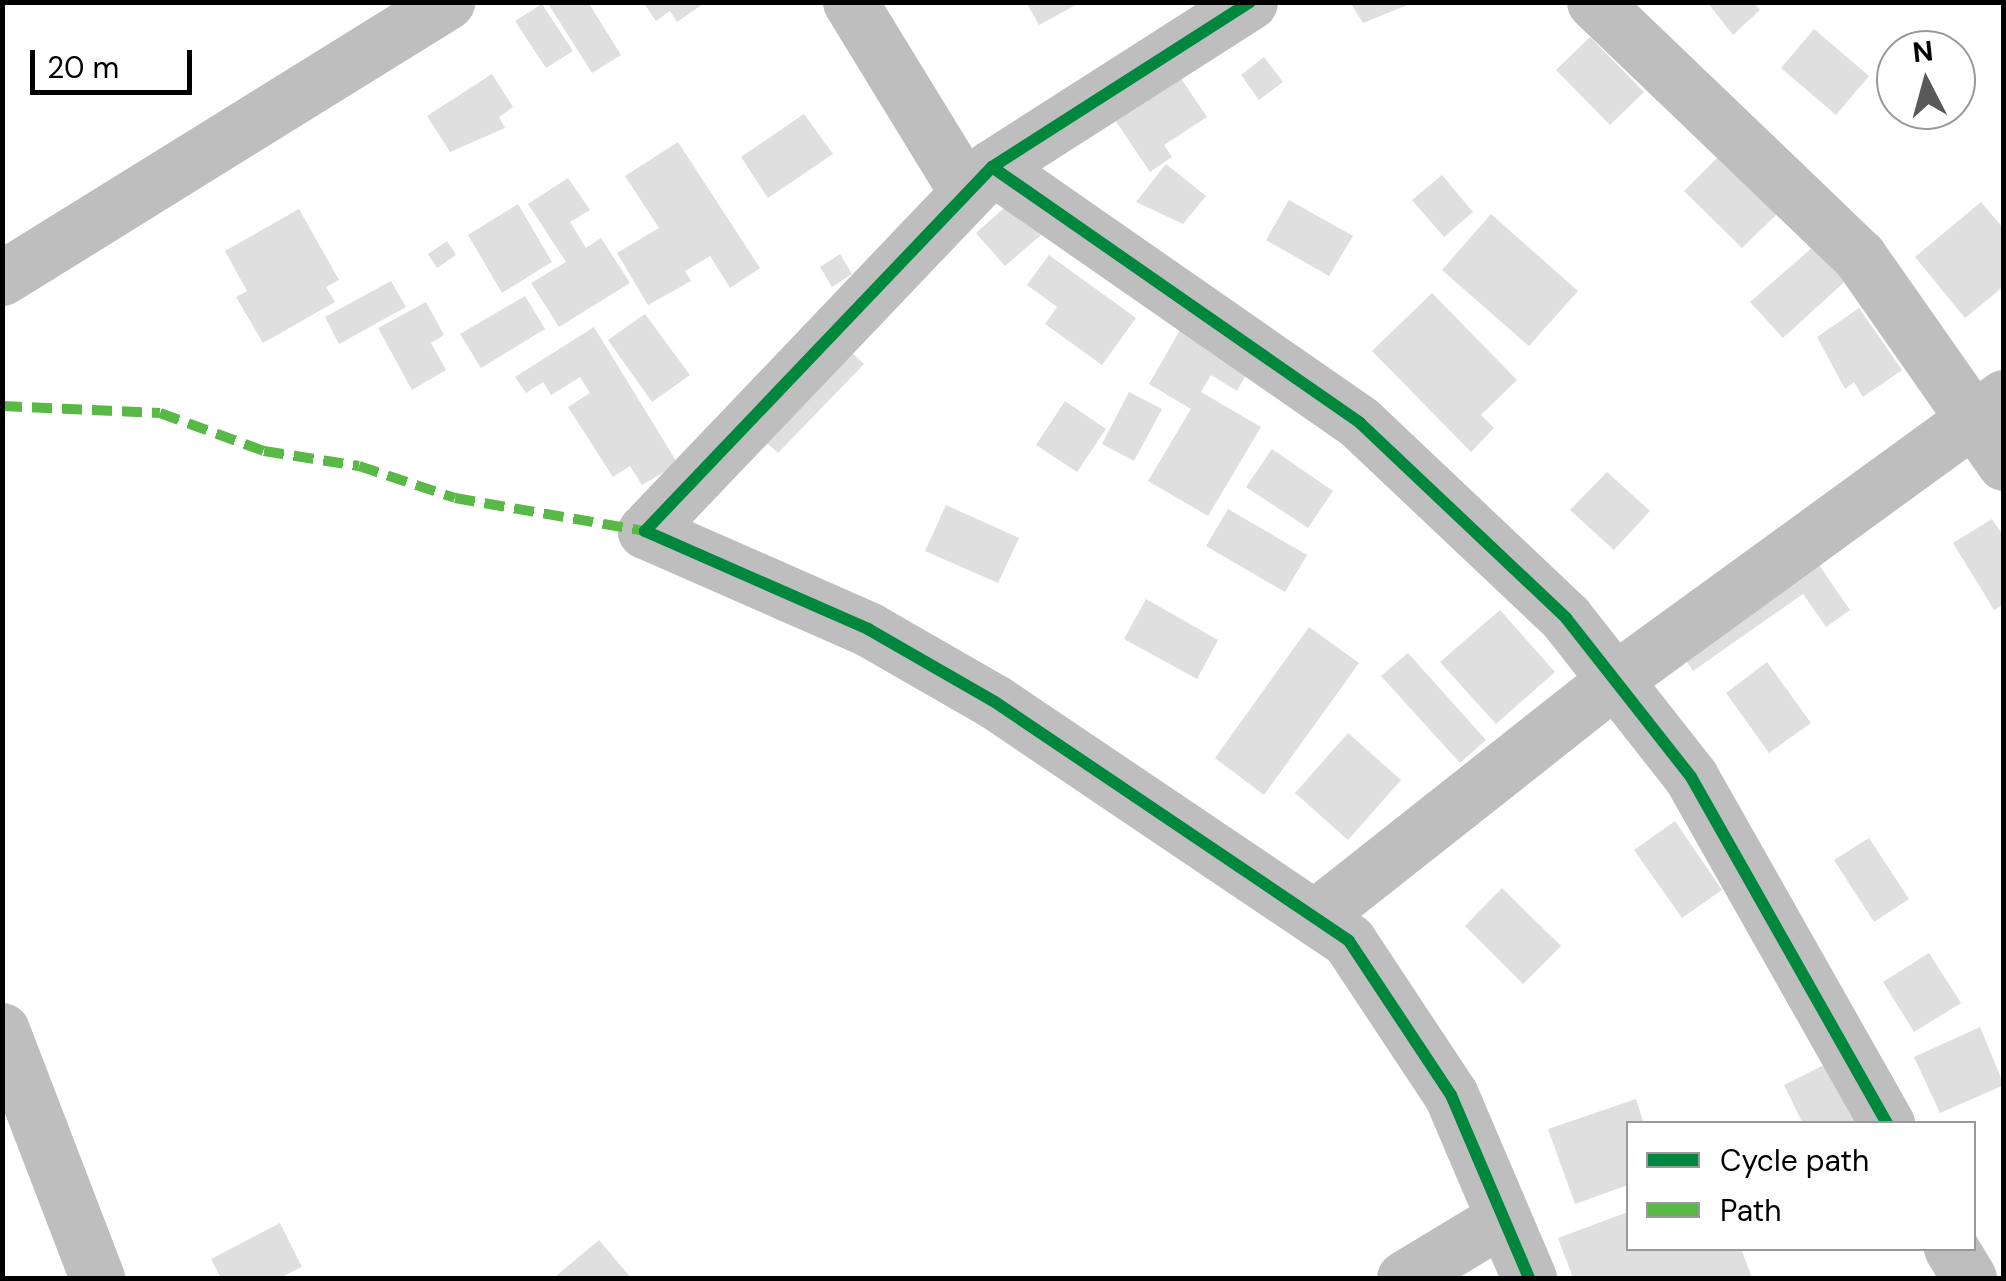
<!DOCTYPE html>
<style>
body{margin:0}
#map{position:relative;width:2006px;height:1281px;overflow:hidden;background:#fff;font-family:"DM Sans",sans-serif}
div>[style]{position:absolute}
.building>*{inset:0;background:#dfdfdf}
.minor>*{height:55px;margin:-27.5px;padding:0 27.5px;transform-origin:27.5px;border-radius:27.5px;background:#bebebe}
.quiet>*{height:10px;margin-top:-5px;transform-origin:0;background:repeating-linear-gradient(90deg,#58b947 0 20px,transparent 0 30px)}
.cycleway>*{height:12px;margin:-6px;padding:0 6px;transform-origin:6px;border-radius:6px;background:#00873e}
span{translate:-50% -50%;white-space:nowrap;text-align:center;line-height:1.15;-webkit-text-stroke:10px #fff;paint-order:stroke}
.frame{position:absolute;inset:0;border:5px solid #000;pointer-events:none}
.legend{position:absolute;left:1626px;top:1121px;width:350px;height:130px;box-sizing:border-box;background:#fff;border:2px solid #999;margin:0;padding:12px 18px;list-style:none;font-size:30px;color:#000}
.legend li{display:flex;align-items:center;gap:20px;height:50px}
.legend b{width:50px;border:2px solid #999}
.north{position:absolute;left:1876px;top:30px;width:100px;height:100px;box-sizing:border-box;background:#fff;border:2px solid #999;border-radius:50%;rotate:354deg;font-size:28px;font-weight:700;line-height:40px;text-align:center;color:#000}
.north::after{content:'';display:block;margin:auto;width:35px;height:45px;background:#595959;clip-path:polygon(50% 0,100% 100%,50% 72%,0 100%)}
.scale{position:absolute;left:30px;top:50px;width:162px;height:45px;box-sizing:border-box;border:5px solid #000;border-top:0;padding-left:12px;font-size:30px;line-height:35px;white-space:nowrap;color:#000;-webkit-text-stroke:8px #fff;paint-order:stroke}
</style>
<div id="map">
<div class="building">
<div style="clip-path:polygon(547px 2px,588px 2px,621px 55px,592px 73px)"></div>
<div style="clip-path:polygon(643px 2px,706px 2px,677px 22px,670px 11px,656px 21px)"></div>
<div style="clip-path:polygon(1026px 2px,1081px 2px,1039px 25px)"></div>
<div style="clip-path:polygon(1350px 2px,1415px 2px,1363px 23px)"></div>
<div style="clip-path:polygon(1707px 2px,1753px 2px,1760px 10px,1733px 35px)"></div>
<div style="clip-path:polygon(542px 4px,573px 51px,546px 68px,515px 21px)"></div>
<div style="clip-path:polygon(1814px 29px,1869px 76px,1836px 115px,1781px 68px)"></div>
<div style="clip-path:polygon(1590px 37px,1644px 92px,1610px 125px,1556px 70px)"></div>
<div style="clip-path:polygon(1264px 57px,1283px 82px,1259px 100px,1241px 75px)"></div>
<div style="clip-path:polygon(492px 74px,513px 107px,499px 117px,505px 128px,450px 152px,427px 116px)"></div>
<div style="clip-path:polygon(1178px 74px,1207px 117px,1164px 145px,1172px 157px,1150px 172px,1113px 117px)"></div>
<div style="clip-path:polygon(804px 114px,833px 154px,768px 198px,741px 157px)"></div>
<div style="clip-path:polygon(678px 142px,760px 268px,730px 288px,710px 256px,685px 271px,691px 281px,648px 305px,617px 253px,659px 228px,625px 176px)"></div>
<div style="clip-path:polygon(1719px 156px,1777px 214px,1742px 248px,1684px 191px)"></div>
<div style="clip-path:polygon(1166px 164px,1206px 196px,1183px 224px,1136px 202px)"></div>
<div style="clip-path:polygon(1442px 175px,1473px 212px,1444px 237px,1412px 200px)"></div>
<div style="clip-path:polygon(568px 178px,590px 210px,570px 222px,586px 248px,601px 238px,630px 283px,559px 327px,531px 283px,566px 262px,528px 204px)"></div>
<div style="clip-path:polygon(1289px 200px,1353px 236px,1329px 276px,1266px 240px)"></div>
<div style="clip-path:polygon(1011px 202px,1041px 235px,1005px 266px,976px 233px)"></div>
<div style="clip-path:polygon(1981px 202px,2004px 229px,2004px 286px,1965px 318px,1915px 257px)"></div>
<div style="clip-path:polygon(518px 204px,552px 262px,502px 293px,468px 235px)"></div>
<div style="clip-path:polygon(299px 209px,339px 280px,326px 287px,335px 302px,263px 343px,236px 297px,247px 291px,225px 251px)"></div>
<div style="clip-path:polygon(1491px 214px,1578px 291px,1529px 346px,1442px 270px)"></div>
<div style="clip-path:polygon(1821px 240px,1853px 274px,1783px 338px,1750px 302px)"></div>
<div style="clip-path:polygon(447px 241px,456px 255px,437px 268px,428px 254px)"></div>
<div style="clip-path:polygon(840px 254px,852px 274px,832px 287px,820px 267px)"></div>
<div style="clip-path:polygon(1049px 255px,1136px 318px,1102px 365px,1045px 324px,1057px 307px,1027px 285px)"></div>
<div style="clip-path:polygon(391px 281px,406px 307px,339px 344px,325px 317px)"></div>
<div style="clip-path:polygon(1432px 293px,1517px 380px,1481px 415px,1494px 428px,1471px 452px,1372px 351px)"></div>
<div style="clip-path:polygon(525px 296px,545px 329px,481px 368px,460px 334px)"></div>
<div style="clip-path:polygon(426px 302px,444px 335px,431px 343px,446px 370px,412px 390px,378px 328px)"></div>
<div style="clip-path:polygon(1859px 308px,1902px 370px,1863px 397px,1854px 382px,1845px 389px,1817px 337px)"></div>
<div style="clip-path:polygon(645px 314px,690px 375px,652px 402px,608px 340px)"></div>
<div style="clip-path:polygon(1183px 325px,1252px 364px,1237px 391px,1211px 375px,1201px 392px,1261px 427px,1208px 516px,1148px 481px,1191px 409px,1149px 384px)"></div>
<div style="clip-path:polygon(594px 327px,678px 464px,642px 485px,630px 466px,613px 477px,568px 407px,590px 393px,580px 377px,551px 395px,543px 382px,526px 393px,515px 377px)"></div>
<div style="clip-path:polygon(842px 343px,864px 364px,778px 453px,755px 432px)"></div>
<div style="clip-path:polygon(1129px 392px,1162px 409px,1134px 461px,1102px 444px)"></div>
<div style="clip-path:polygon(1065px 401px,1106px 429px,1077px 472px,1036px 445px)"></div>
<div style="clip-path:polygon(1272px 449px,1333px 491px,1308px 528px,1246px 487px)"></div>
<div style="clip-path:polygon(1607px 472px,1650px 511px,1614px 550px,1570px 510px)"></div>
<div style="clip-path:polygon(946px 505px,1019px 538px,998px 583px,925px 551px)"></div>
<div style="clip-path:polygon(1228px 509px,1307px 555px,1285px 592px,1206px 546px)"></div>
<div style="clip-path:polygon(1992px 519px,2004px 537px,2004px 604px,1994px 610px,1953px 543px)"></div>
<div style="clip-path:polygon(1806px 546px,1850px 610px,1826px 627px,1803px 594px,1693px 671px,1672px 640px)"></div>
<div style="clip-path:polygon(1146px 599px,1218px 640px,1197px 679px,1124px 639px)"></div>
<div style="clip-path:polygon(1500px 610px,1555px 672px,1496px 724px,1440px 662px)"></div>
<div style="clip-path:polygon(1309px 627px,1359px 663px,1264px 795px,1215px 758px)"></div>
<div style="clip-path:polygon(1408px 653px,1486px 740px,1460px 763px,1381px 676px)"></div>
<div style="clip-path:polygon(1767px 662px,1811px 723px,1769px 753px,1726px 693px)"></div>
<div style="clip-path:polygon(1348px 733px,1401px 780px,1348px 840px,1295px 793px)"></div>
<div style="clip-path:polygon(1675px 821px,1722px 890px,1682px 918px,1634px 850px)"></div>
<div style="clip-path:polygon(1869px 838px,1909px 899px,1874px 922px,1834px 860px)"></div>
<div style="clip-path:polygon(1502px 888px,1561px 946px,1523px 984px,1465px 926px)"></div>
<div style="clip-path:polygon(1929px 953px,1961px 1003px,1914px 1032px,1883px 982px)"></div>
<div style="clip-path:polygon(1980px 1027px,2004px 1085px,1940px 1113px,1914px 1057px)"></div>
<div style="clip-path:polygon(1830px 1062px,1861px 1124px,1803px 1124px,1784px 1085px)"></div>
<div style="clip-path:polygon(1636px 1099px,1644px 1124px,1628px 1124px,1628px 1185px,1575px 1204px,1548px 1129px)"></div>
<div style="clip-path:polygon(1628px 1212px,1628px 1248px,1741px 1248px,1752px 1278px,1573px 1278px,1558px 1238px)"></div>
<div style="clip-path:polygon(280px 1223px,302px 1267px,279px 1278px,221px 1278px,211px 1259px)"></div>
<div style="clip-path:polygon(599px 1240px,631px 1278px,558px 1278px,556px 1276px)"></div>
</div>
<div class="minor">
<div style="left:850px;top:2px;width:222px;rotate:58.5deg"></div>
<div style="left:1250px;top:2px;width:306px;rotate:147.4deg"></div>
<div style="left:992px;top:167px;width:503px;rotate:133.63deg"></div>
<div style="left:645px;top:531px;width:244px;rotate:23.7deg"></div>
<div style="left:868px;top:629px;width:146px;rotate:29.9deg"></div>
<div style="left:995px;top:702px;width:427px;rotate:34deg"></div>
<div style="left:1349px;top:941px;width:185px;rotate:56.5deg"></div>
<div style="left:1451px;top:1095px;width:199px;rotate:66.9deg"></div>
<div style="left:1594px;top:2px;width:367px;rotate:43.8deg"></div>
<div style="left:1859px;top:256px;width:253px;rotate:55deg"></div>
<div style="left:992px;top:167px;width:448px;rotate:34.8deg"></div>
<div style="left:1360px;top:423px;width:284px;rotate:43.4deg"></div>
<div style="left:1566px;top:618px;width:202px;rotate:51.8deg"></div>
<div style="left:1691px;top:777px;width:399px;rotate:60.5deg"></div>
<div style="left:2px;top:278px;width:524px;rotate:-31.81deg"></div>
<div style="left:1317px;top:915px;width:382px;rotate:-38.3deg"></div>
<div style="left:1617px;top:678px;width:478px;rotate:-36deg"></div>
<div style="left:2px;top:1030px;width:266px;rotate:69deg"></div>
<div style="left:1951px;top:1248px;width:35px;rotate:59deg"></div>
<div style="left:1404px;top:1278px;width:116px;rotate:-31.2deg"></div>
</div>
<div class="quiet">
<div style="left:2px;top:406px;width:158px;rotate:2.5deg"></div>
<div style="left:160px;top:413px;width:111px;rotate:20.1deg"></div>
<div style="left:264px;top:451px;width:96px;rotate:9deg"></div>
<div style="left:359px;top:466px;width:101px;rotate:18.4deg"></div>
<div style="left:455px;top:498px;width:193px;rotate:9.9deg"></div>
</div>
<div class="cycleway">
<div style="left:1250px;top:2px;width:306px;rotate:147.4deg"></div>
<div style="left:992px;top:167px;width:503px;rotate:133.63deg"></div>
<div style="left:645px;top:531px;width:244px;rotate:23.7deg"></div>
<div style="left:868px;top:629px;width:146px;rotate:29.9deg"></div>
<div style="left:995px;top:702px;width:427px;rotate:34deg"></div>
<div style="left:1349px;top:941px;width:185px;rotate:56.5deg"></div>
<div style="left:1451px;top:1095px;width:199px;rotate:66.9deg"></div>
<div style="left:992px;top:167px;width:448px;rotate:34.8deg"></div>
<div style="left:1360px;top:423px;width:284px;rotate:43.4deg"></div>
<div style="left:1566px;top:618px;width:202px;rotate:51.8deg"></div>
<div style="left:1691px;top:777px;width:399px;rotate:60.5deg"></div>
</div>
<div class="frame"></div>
<ul class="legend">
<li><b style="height:12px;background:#00873e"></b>Cycle path</li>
<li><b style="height:12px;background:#58b947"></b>Path</li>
</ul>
<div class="north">N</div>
<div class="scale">20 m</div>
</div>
